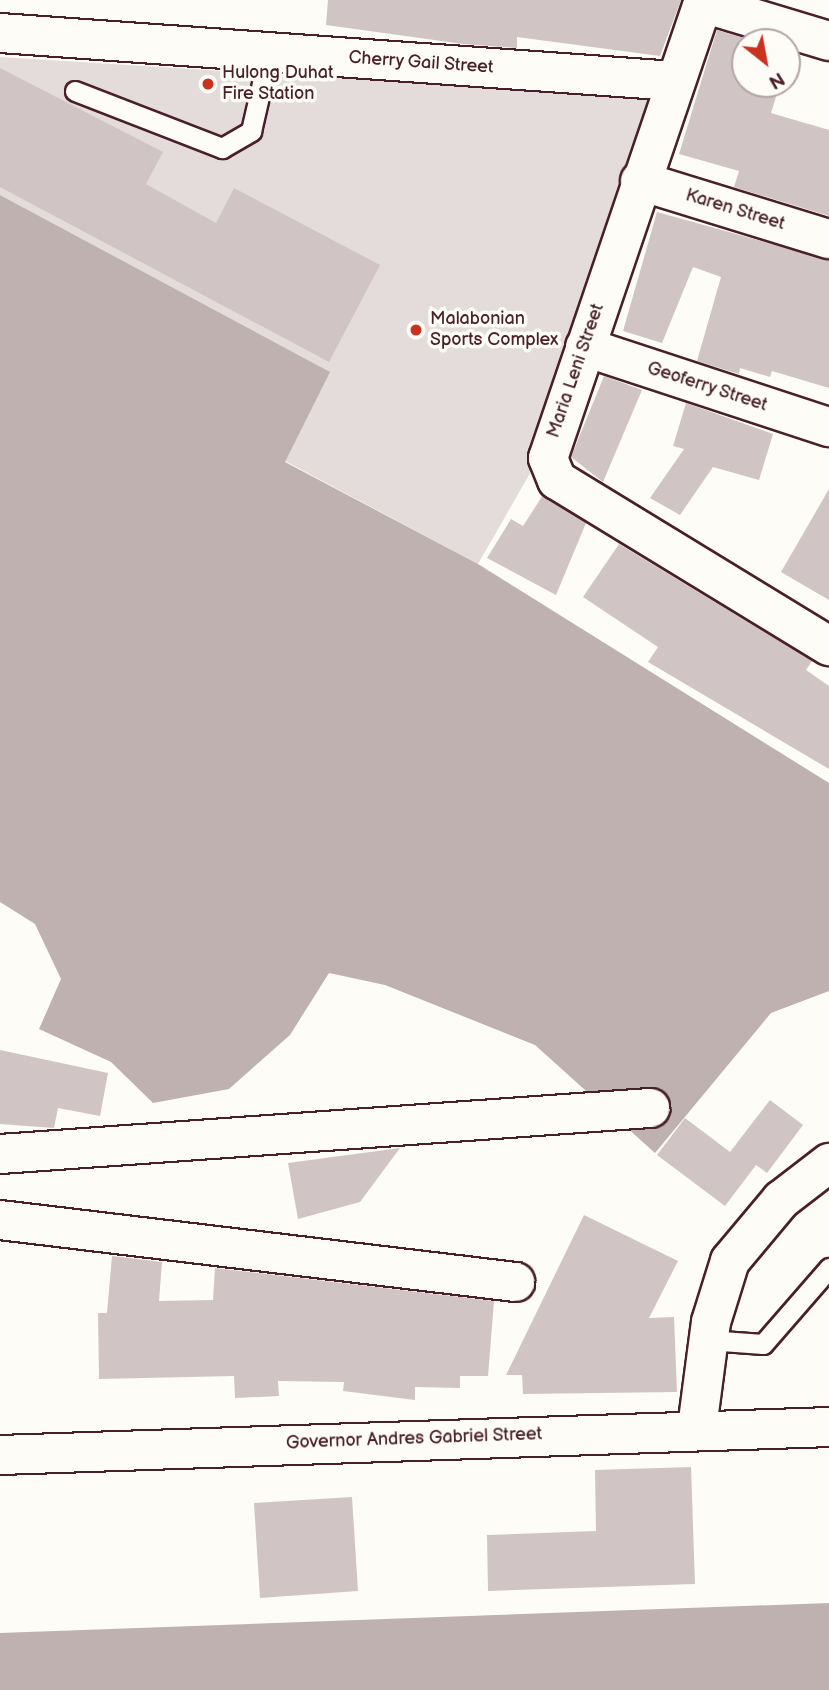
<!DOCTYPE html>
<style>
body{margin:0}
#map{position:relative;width:829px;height:1690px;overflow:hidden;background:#fdfcf7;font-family:"Balsamiq Sans",sans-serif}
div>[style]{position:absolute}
.green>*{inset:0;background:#e3dcda}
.water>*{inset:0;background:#c0b1b1}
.building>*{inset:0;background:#d0c5c4}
.roads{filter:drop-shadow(2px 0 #4a1f2b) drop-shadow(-2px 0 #4a1f2b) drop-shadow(0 2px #4a1f2b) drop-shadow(0 -2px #4a1f2b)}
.lane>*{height:19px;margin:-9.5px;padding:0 9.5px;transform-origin:9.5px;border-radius:9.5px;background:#fdfcf7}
.street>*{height:38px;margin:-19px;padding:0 19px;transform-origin:19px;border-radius:19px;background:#fdfcf7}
.dots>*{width:19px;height:19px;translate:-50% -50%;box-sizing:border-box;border:4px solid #fdfcf7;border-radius:50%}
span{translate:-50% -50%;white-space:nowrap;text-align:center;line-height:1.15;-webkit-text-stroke:7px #fdfcf7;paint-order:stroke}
.street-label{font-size:18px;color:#4a1f2b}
.poi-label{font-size:18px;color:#4a1f2b}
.left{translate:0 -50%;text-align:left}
.north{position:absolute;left:731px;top:28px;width:70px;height:70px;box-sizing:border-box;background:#fdfcf7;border:2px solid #b5a4a5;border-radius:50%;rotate:149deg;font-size:19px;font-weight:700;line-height:28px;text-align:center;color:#4a1f2b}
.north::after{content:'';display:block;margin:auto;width:24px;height:32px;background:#c8321e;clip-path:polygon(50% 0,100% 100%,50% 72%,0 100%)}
</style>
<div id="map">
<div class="green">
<div style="clip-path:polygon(0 57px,657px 98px,533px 468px,478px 564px,285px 461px,329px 372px,0 195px)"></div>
</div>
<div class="water">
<div style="clip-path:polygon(0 195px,330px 372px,285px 462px,478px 564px,829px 783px,829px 991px,771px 1013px,655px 1153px,535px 1045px,385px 985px,329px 973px,290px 1035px,229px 1089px,153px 1103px,111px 1062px,39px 1029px,61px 979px,35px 924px,0 902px)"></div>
<div style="clip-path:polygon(829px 1603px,829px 1690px,0 1690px,0 1633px)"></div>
</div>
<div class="building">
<div style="clip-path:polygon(328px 0,681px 0,660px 56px,517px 37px,517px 48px,463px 44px,326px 25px)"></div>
<div style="clip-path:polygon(717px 30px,751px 40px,745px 42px,739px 84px,780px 84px,771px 113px,829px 130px,829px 216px,734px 187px,739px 171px,679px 154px)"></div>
<div style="clip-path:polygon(0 68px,163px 152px,146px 184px,216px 223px,234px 188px,380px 265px,329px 362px,0 187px)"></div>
<div style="clip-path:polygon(657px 212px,829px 260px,829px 388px,772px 371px,770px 377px,740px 368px,739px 374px,697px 361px,721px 277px,693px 267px,662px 343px,623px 331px)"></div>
<div style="clip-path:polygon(604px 376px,642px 390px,603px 482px,571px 457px)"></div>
<div style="clip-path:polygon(686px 403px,773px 434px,759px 480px,713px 467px,680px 515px,650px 498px,684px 449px,673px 446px)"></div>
<div style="clip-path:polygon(829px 489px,829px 600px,781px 572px)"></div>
<div style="clip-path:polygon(543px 495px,586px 523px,556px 595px,487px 558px,511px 519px,523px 526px)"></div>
<div style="clip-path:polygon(619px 544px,812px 661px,806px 670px,829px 686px,829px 769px,648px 662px,658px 647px,583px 597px)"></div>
<div style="clip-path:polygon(0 1050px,108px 1073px,100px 1116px,58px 1108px,54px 1128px,0 1124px)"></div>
<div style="clip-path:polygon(770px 1100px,803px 1125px,767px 1173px,756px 1165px,725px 1206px,657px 1155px,685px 1118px,730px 1152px)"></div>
<div style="clip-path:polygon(400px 1148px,360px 1202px,298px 1219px,288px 1163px)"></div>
<div style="clip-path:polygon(584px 1215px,678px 1261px,649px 1318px,674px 1317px,677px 1392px,523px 1394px,522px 1375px,506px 1375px)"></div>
<div style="clip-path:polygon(112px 1256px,162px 1262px,159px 1301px,213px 1300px,215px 1268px,494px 1301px,488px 1376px,460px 1376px,460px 1388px,415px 1387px,415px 1400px,343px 1391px,344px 1382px,278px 1381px,279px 1396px,235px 1398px,234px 1376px,99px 1379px,98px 1313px,107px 1313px)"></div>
<div style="clip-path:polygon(691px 1467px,695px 1584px,488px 1591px,487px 1535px,596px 1531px,595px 1470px)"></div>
<div style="clip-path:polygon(352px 1497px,358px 1591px,260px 1598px,254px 1503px)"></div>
</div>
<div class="roads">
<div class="lane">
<div style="left:75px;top:91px;width:158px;rotate:21.2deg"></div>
<div style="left:222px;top:148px;width:34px;rotate:-30deg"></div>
<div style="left:251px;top:131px;width:80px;rotate:-77deg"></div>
<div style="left:708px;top:1340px;width:55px;rotate:4.2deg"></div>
<div style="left:763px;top:1344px;width:101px;rotate:-49deg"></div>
</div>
<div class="street">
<div style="left:704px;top:0;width:484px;rotate:108.8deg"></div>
<div style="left:548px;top:458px;width:24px;rotate:68deg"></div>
<div style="left:557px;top:480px;width:319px;rotate:31.4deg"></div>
<div style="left:703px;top:3px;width:132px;rotate:16.8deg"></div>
<div style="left:0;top:33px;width:677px;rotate:4.07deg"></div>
<div style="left:640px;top:181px;width:198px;rotate:17.1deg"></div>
<div style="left:585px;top:347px;width:257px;rotate:18.2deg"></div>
<div style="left:0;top:1154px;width:652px;rotate:-4.05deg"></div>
<div style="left:0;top:1220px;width:519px;rotate:6.86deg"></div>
<div style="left:697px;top:1428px;width:107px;rotate:-82.5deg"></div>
<div style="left:711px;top:1322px;width:64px;rotate:-72.7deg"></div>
<div style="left:730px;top:1261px;width:80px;rotate:-50.1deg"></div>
<div style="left:781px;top:1200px;width:61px;rotate:-37.6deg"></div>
<div style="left:0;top:1455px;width:829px;rotate:-1.93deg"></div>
</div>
</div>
<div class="dots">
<div style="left:208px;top:84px;background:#c8321e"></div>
<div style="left:416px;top:330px;background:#c8321e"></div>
</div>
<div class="street-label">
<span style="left:421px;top:63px;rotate:4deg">Cherry Gail Street</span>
<span style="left:735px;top:210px;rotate:17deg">Karen Street</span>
<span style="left:576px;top:371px;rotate:-71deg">Maria Leni Street</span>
<span style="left:707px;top:387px;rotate:18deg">Geoferry Street</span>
<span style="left:414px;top:1439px;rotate:-2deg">Governor Andres Gabriel Street</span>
</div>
<div class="poi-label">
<span class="left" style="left:222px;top:84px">Hulong Duhat<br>Fire Station</span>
<span class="left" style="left:430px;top:330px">Malabonian<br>Sports Complex</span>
</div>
<div class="north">N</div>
</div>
